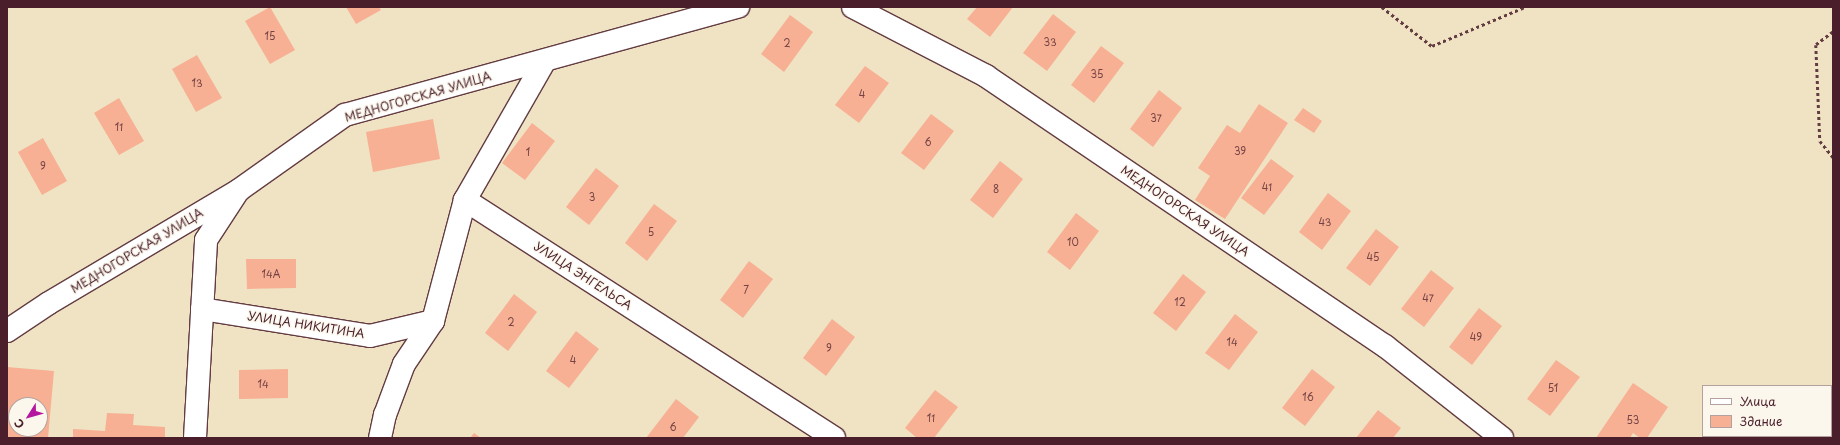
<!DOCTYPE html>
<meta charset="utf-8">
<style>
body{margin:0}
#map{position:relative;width:1840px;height:445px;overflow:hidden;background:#efe3c4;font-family:"Playpen Sans",sans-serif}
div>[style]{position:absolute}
.building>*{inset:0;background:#f7b093}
.path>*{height:2.5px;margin-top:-1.25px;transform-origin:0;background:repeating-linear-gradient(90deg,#633c42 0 3px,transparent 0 6px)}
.roads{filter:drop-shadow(1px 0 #633c42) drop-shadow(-1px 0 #633c42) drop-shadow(0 1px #633c42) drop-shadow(0 -1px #633c42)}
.minor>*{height:22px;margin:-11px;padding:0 11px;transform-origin:11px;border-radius:11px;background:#fff}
span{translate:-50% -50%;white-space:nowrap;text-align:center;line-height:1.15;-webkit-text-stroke:3px #fbf7ec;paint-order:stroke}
.number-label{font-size:10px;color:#754345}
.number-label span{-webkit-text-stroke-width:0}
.street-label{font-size:12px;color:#4a1f2b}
.frame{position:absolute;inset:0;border:8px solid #4a1f2b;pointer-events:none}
.legend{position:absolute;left:1702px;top:385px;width:130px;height:52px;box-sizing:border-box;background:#fbf7ec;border:1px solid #b4a19f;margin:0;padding:5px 7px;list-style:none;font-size:12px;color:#4a1f2b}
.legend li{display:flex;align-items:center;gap:8px;height:20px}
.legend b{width:20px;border:1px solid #b4a19f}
.north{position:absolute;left:8px;top:397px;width:40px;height:40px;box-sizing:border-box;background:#fbf7ec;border:1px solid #b4a19f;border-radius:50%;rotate:233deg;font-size:11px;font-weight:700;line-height:16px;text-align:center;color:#4a1f2b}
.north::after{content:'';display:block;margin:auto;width:14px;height:18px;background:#b5179e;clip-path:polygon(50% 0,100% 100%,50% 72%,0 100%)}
</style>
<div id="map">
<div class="building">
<div style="clip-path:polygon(270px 7px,295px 50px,270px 64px,245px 21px)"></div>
<div style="clip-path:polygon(346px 7px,379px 7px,381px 10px,356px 24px)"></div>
<div style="clip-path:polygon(977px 7px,1013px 7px,990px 37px,967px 19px)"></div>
<div style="clip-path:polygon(1053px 14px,1076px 32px,1047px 71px,1023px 53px)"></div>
<div style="clip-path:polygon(790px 15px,813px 32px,784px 72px,761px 54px)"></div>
<div style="clip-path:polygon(1101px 46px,1124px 63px,1094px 103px,1071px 85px)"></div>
<div style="clip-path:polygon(197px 55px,222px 98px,196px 112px,172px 69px)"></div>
<div style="clip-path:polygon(865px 66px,889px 83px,859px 123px,835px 105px)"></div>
<div style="clip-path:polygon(1159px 90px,1182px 108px,1153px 147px,1130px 129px)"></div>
<div style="clip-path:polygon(119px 98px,144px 141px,119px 155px,94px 113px)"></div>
<div style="clip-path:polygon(1259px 104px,1288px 123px,1225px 219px,1195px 200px,1210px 176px,1198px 168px,1227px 125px,1240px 133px)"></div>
<div style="clip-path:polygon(1303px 108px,1322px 121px,1314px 133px,1294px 120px)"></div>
<div style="clip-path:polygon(931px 114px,954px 131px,924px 170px,901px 153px)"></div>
<div style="clip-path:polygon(433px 119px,440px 159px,373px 172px,366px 132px)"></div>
<div style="clip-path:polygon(532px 123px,555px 141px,525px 180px,502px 163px)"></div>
<div style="clip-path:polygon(43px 138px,67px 181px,42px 195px,18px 152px)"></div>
<div style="clip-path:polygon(1271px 159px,1294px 176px,1264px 215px,1241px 198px)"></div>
<div style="clip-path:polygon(1000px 161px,1023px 179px,993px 218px,970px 200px)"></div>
<div style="clip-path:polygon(596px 168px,619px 186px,589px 225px,566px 207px)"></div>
<div style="clip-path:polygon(1328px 193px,1351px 211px,1322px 250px,1299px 232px)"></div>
<div style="clip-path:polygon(654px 204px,677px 221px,647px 261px,625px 243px)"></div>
<div style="clip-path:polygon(1076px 213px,1099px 231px,1070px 270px,1047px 252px)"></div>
<div style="clip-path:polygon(1376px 229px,1399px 247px,1370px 286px,1346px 268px)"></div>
<div style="clip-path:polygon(246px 259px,296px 259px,296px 288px,247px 289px)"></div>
<div style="clip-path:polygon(749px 261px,773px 279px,743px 318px,720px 300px)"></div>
<div style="clip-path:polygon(1431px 270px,1454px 288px,1424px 327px,1401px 309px)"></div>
<div style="clip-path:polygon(1183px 274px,1206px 292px,1176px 331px,1153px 313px)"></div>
<div style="clip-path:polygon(514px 294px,537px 312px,508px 351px,485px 333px)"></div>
<div style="clip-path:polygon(1479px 308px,1502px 326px,1472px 365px,1449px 347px)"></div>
<div style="clip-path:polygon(1235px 314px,1258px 332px,1229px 370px,1205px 353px)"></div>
<div style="clip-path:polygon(832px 319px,855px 337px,826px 376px,803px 358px)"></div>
<div style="clip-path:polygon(576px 331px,599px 349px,569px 388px,546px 371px)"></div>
<div style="clip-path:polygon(1556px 360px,1580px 377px,1550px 416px,1527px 399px)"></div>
<div style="clip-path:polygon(evenodd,7px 367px,54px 371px,48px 438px,7px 438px,7px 367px,16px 405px,40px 405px,40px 429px,16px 429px,16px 405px)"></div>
<div style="clip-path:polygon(288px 369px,288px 398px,239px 399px,239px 370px)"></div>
<div style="clip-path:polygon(1312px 369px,1335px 387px,1305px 426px,1282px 408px)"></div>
<div style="clip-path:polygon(1633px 383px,1668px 407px,1647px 438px,1640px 438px,1633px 433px,1630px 438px,1596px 438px)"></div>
<div style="clip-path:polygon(935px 390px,958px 407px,934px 438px,917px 438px,905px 428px)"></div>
<div style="clip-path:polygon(676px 399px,699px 417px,683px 438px,646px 438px)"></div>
<div style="clip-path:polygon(1378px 410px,1401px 428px,1393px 438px,1356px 438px)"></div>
<div style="clip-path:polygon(107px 413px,134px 414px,133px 425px,165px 427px,165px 438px,73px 438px,73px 429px,105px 431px)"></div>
<div style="clip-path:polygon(474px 433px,481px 438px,470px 438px)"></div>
</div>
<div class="path">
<div style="left:1382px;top:7px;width:63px;rotate:38deg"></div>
<div style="left:1432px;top:46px;width:101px;rotate:-22.8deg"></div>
<div style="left:1833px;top:32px;width:21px;rotate:143deg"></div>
<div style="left:1816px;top:45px;width:96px;rotate:87.6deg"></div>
<div style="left:1820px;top:141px;width:21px;rotate:51deg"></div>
</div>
<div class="roads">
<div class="minor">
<div style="left:853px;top:7px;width:150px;rotate:27.4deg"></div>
<div style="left:986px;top:76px;width:482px;rotate:34.1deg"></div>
<div style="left:1385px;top:346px;width:149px;rotate:38.2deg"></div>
<div style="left:544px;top:62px;width:159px;rotate:119.8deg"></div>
<div style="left:465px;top:200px;width:439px;rotate:32.8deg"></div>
<div style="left:202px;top:309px;width:170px;rotate:9.1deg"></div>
<div style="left:370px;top:336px;width:65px;rotate:-13.4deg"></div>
<div style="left:7px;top:331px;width:50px;rotate:-33.7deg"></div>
<div style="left:49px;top:303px;width:221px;rotate:-30.7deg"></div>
<div style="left:239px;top:190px;width:130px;rotate:-35.3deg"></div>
<div style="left:345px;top:115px;width:408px;rotate:-15.4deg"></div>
<div style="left:195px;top:438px;width:198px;rotate:-86.8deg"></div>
<div style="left:206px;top:240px;width:55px;rotate:-56.9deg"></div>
<div style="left:380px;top:438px;width:24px;rotate:-78deg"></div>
<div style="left:385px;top:415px;width:54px;rotate:-69.6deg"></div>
<div style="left:404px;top:364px;width:52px;rotate:-56deg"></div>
<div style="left:433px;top:321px;width:125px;rotate:-75.2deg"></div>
</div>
</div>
<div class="number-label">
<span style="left:270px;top:36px">15</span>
<span style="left:1050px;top:42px">33</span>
<span style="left:787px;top:43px">2</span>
<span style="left:1097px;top:74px">35</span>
<span style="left:197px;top:83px">13</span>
<span style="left:862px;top:94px">4</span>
<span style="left:1156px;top:118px">37</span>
<span style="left:119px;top:127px">11</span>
<span style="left:928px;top:142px">6</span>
<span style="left:1240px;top:151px">39</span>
<span style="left:528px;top:152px">1</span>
<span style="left:43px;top:166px">9</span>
<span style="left:1267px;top:187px">41</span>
<span style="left:996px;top:189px">8</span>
<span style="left:592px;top:197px">3</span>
<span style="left:1325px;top:222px">43</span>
<span style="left:651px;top:232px">5</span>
<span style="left:1073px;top:242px">10</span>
<span style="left:1373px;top:257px">45</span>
<span style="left:271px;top:274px">14А</span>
<span style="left:746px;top:290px">7</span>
<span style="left:1428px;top:298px">47</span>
<span style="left:1180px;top:302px">12</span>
<span style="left:511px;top:322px">2</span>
<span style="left:1476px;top:337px">49</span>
<span style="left:1232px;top:342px">14</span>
<span style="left:829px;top:348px">9</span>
<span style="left:573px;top:360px">4</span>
<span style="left:263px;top:384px">14</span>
<span style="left:1553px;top:388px">51</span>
<span style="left:1308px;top:397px">16</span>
<span style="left:931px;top:418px">11</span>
<span style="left:1633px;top:420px">53</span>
<span style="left:673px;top:427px">6</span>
</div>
<div class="street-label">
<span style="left:418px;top:97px;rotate:-16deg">МЕДНОГОРСКАЯ УЛИЦА</span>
<span style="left:1185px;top:211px;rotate:34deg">МЕДНОГОРСКАЯ УЛИЦА</span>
<span style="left:137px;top:251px;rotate:-31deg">МЕДНОГОРСКАЯ УЛИЦА</span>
<span style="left:583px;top:276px;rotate:33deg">УЛИЦА ЭНГЕЛЬСА</span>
<span style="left:306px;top:325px;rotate:9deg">УЛИЦА НИКИТИНА</span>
</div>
<div class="frame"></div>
<ul class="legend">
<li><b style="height:5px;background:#fff"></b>Улица</li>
<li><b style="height:11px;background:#f7b093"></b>Здание</li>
</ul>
<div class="north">С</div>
</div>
